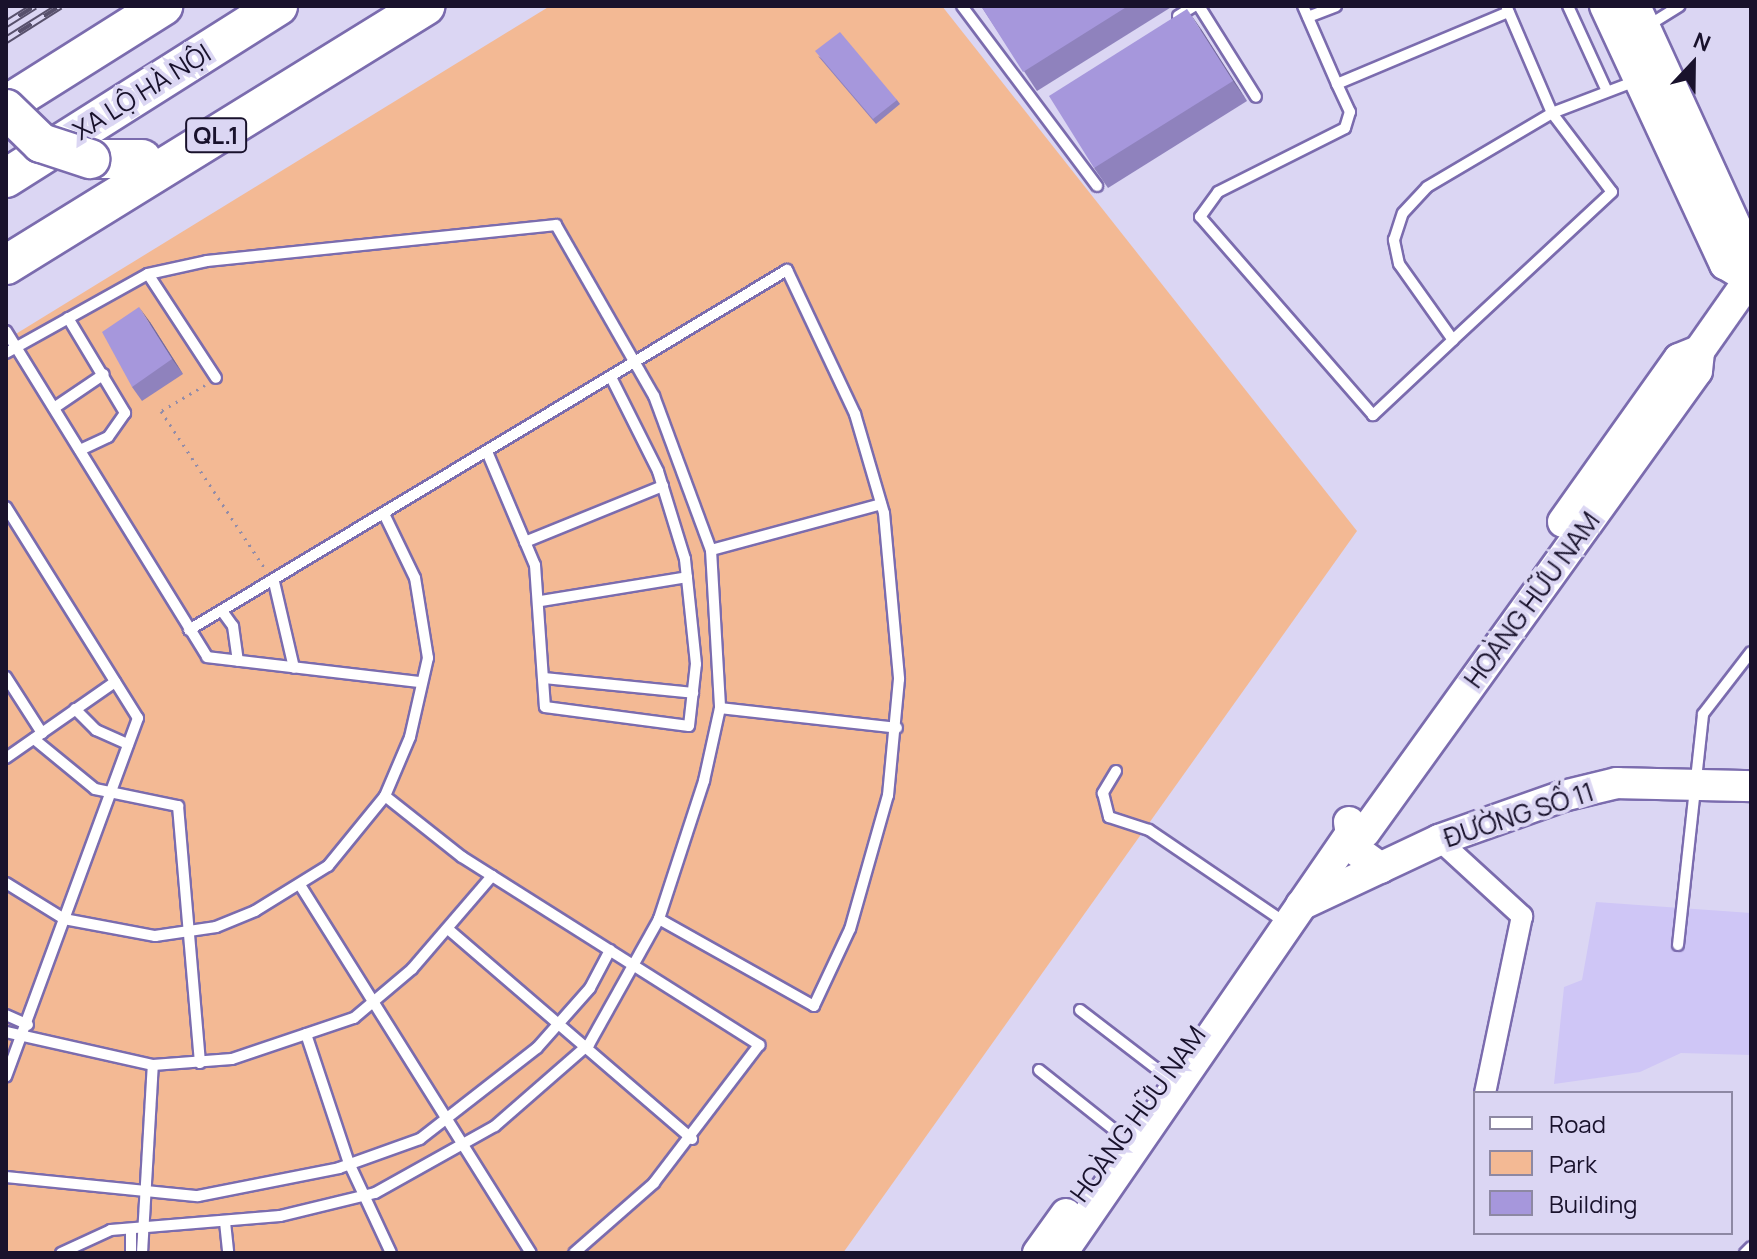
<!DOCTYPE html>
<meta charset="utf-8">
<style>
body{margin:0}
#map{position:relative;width:1757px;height:1259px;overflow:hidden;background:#dbd6f3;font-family:Manrope,sans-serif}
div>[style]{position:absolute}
.built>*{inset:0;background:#cfc6f6}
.green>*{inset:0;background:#f3b994}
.path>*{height:3px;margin-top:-1.5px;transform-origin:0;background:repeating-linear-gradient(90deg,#928ca8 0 2px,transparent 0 8px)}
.roads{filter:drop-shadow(2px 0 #7b6cae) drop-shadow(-2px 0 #7b6cae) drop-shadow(0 2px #7b6cae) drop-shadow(0 -2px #7b6cae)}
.lane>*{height:10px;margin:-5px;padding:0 5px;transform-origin:5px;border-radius:5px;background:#fff}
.street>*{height:20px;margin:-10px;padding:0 10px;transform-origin:10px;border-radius:10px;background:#fff}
.secondary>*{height:30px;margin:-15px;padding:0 15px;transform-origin:15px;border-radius:15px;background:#fff}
.highway>*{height:38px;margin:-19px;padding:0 19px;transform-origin:19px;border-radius:19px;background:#fff}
.rail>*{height:8px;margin-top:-4px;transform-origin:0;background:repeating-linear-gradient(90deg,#dbd6f3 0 15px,#58516c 0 30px);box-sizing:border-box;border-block:2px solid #58516c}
.bridges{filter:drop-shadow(2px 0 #7b6cae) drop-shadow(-2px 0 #7b6cae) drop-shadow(0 2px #7b6cae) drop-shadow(0 -2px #7b6cae)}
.highway-bridge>*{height:38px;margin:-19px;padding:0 19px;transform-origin:19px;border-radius:19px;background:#fff}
.wall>*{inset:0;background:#8f82bd}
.shaded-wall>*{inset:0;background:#746a9a}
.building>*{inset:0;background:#a697dc}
span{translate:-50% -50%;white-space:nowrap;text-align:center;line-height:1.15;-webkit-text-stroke:8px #dbd6f3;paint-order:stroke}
.shield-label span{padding:2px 6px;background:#dbd6f3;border:2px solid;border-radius:6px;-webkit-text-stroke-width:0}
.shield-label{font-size:24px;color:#19122c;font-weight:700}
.street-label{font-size:26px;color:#19122c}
.frame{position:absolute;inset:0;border:8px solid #19122c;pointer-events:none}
.legend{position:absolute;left:1473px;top:1091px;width:260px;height:144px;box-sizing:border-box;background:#dbd6f3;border:2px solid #8d88a3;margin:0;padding:10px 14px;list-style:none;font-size:24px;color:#19122c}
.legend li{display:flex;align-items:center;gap:16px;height:40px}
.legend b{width:40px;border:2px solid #8d88a3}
.north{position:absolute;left:1653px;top:24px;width:80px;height:80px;-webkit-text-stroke:6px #dbd6f3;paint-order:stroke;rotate:22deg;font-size:22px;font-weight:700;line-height:32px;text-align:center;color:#19122c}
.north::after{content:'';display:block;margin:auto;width:28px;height:36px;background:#19122c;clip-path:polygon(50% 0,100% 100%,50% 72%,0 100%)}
</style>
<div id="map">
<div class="built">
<div style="clip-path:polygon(1596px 902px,1751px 913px,1751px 1055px,1681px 1053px,1640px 1072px,1554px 1084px,1564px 987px,1582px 980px)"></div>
</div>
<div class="green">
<div style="clip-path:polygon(550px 6px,942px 6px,1357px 531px,843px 1253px,6px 1253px,6px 340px)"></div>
</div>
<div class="path">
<div style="left:205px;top:385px;width:51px;rotate:149.4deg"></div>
<div style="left:161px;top:411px;width:189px;rotate:56.6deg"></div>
</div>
<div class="roads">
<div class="lane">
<div style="left:962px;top:6px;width:225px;rotate:53.1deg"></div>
<div style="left:1199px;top:6px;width:107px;rotate:57.9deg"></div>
<div style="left:1303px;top:6px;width:85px;rotate:66.4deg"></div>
<div style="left:1568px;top:6px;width:91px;rotate:65.4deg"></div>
<div style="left:1507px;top:8px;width:114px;rotate:66.8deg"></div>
<div style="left:1552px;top:113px;width:90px;rotate:-20.9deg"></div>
<div style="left:1178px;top:16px;width:19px;rotate:-32deg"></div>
<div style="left:1308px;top:17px;width:30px;rotate:-21deg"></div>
<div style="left:1649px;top:25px;width:36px;rotate:-32deg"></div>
<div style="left:148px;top:274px;width:124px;rotate:56.8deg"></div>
<div style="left:68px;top:318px;width:111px;rotate:59deg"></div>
<div style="left:125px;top:413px;width:29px;rotate:125deg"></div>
<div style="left:108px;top:437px;width:31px;rotate:155deg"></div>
<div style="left:6px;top:331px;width:383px;rotate:58.3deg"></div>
<div style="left:207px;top:657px;width:215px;rotate:6.7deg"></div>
<div style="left:1453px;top:340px;width:93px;rotate:-125.4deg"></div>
<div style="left:1399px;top:264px;width:25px;rotate:-102deg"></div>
<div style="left:1394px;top:240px;width:28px;rotate:-72deg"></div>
<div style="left:1403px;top:213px;width:35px;rotate:-47deg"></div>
<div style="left:1427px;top:187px;width:145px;rotate:-30.6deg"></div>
<div style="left:1552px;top:113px;width:99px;rotate:52.8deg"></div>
<div style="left:1612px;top:192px;width:217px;rotate:137.1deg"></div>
<div style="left:1453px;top:340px;width:110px;rotate:136.8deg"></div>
<div style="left:1373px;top:415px;width:263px;rotate:-131.1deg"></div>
<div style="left:1200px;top:217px;width:31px;rotate:-54deg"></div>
<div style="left:1218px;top:192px;width:142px;rotate:-26.7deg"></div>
<div style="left:1345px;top:128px;width:17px;rotate:-73deg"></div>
<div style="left:1350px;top:112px;width:31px;rotate:-115deg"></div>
<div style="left:1337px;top:84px;width:186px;rotate:-22.8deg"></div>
<div style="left:6px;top:353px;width:162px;rotate:-29.1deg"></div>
<div style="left:148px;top:274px;width:60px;rotate:-12.4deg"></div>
<div style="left:207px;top:261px;width:351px;rotate:-5.9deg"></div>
<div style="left:556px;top:225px;width:197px;rotate:60.2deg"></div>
<div style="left:654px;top:396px;width:164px;rotate:69.7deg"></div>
<div style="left:711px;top:550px;width:158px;rotate:86.7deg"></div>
<div style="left:720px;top:708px;width:75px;rotate:102.4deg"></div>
<div style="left:704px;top:781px;width:145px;rotate:108.1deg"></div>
<div style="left:659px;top:919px;width:143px;rotate:119.2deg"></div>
<div style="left:589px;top:1044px;width:125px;rotate:138.9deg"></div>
<div style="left:495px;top:1126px;width:137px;rotate:150.8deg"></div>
<div style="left:375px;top:1193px;width:98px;rotate:166.4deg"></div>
<div style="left:280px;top:1216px;width:170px;rotate:175.3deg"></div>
<div style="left:111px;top:1230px;width:55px;rotate:155.3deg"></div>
<div style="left:54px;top:408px;width:60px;rotate:-34.2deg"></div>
<div style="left:488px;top:454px;width:121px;rotate:67.1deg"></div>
<div style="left:535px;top:565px;width:142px;rotate:86deg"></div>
<div style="left:545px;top:707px;width:145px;rotate:7.5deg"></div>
<div style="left:689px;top:726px;width:62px;rotate:-83.6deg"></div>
<div style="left:696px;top:664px;width:106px;rotate:-96deg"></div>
<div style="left:685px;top:559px;width:92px;rotate:-107.1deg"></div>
<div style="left:658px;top:471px;width:103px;rotate:-116.6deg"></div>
<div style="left:6px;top:507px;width:249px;rotate:58deg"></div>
<div style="left:138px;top:718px;width:382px;rotate:110.2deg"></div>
<div style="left:525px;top:542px;width:149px;rotate:-22.1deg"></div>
<div style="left:711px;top:550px;width:176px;rotate:-15.1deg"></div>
<div style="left:274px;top:582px;width:88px;rotate:76.9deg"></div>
<div style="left:541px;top:601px;width:148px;rotate:-9.3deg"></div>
<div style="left:222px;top:611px;width:19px;rotate:54deg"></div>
<div style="left:233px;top:626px;width:35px;rotate:82deg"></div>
<div style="left:189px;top:630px;width:698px;rotate:-31.05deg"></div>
<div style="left:787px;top:270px;width:159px;rotate:64.7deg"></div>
<div style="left:855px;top:414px;width:103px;rotate:73.7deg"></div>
<div style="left:884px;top:513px;width:167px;rotate:84.8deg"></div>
<div style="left:899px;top:679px;width:117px;rotate:95.4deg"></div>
<div style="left:888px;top:795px;width:139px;rotate:105.8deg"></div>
<div style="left:850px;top:929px;width:85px;rotate:115.1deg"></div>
<div style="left:814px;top:1006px;width:178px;rotate:-150.7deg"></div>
<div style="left:6px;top:677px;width:67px;rotate:57.3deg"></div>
<div style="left:544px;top:678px;width:150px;rotate:5.7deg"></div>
<div style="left:720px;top:708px;width:178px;rotate:6.4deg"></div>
<div style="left:75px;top:709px;width:30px;rotate:45deg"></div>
<div style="left:96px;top:730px;width:35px;rotate:24deg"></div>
<div style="left:34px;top:739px;width:79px;rotate:39.3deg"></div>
<div style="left:95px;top:789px;width:85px;rotate:11.6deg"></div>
<div style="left:178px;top:806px;width:258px;rotate:85.1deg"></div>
<div style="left:6px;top:758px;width:133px;rotate:-34.9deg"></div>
<div style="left:1116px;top:771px;width:26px;rotate:121deg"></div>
<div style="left:1103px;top:793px;width:25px;rotate:76deg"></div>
<div style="left:1109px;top:817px;width:42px;rotate:18deg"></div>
<div style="left:1149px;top:830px;width:166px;rotate:34.2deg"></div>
<div style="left:385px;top:796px;width:98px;rotate:38.4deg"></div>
<div style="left:462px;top:857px;width:352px;rotate:32.3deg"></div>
<div style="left:759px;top:1045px;width:173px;rotate:127.3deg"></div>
<div style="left:654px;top:1183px;width:106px;rotate:138.8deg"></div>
<div style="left:6px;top:883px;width:68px;rotate:31.8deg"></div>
<div style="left:64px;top:919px;width:93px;rotate:10.6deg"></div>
<div style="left:155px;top:936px;width:62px;rotate:-8.4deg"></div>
<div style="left:216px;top:927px;width:42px;rotate:-22.3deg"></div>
<div style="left:255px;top:911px;width:86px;rotate:-31.7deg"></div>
<div style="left:328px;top:866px;width:90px;rotate:-50.8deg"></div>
<div style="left:385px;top:796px;width:64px;rotate:-67deg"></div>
<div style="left:410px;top:737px;width:81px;rotate:-77.2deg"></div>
<div style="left:428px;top:658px;width:81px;rotate:-99.2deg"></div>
<div style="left:415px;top:578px;width:67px;rotate:-115.8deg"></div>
<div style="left:300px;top:885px;width:434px;rotate:57.9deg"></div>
<div style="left:448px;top:929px;width:322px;rotate:40.7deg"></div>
<div style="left:1678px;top:945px;width:232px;rotate:-83.8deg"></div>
<div style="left:1703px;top:714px;width:78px;rotate:-52.3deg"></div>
<div style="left:1080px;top:1010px;width:108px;rotate:37.5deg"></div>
<div style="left:6px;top:1015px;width:24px;rotate:24deg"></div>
<div style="left:6px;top:1032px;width:151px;rotate:12.7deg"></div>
<div style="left:153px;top:1065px;width:79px;rotate:-4.3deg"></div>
<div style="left:232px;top:1059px;width:129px;rotate:-18.6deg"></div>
<div style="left:354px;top:1018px;width:76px;rotate:-40.2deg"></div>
<div style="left:412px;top:969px;width:123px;rotate:-49.3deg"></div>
<div style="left:306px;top:1034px;width:136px;rotate:71.6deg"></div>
<div style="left:349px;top:1163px;width:99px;rotate:65deg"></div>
<div style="left:1039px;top:1070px;width:106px;rotate:38.5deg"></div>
<div style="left:6px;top:1177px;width:193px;rotate:5.7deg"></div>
<div style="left:198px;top:1196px;width:144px;rotate:-11.2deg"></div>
<div style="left:339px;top:1168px;width:86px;rotate:-19.7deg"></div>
<div style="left:420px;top:1139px;width:148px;rotate:-37.9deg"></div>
<div style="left:537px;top:1048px;width:80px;rotate:-48.5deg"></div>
<div style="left:590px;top:988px;width:43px;rotate:-62.2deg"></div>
<div style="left:225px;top:1222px;width:31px;rotate:84deg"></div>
<div style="left:131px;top:1229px;width:24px;rotate:90deg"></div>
<div style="left:142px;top:1253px;width:188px;rotate:-86.7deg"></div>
<div style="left:1745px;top:1253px;width:8px;rotate:-45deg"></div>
</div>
<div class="street">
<div style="left:1439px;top:840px;width:113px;rotate:42.5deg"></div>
<div style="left:1522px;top:916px;width:181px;rotate:101.8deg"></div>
</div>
<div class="secondary">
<div style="left:1605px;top:6px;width:285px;rotate:65.1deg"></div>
<div style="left:1725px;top:264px;width:29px;rotate:31deg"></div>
<div style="left:1635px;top:6px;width:272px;rotate:65.4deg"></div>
<div style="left:1748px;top:253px;width:29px;rotate:84deg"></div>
<div style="left:1563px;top:522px;width:200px;rotate:-54.6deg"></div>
<div style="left:1679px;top:359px;width:22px;rotate:-22deg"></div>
<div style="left:1349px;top:822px;width:26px;rotate:81deg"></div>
<div style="left:1353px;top:848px;width:34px;rotate:36deg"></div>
<div style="left:1301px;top:905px;width:153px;rotate:-25.2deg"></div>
<div style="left:1439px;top:840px;width:132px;rotate:-19.5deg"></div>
<div style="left:1563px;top:796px;width:56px;rotate:-13.5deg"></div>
<div style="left:1617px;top:783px;width:134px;rotate:1.3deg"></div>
<div style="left:1038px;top:1253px;width:48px;rotate:-54.3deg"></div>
<div style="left:1062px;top:1253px;width:506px;rotate:-55.46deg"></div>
<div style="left:1349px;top:836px;width:16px;rotate:-14deg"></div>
<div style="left:1365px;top:832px;width:568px;rotate:-54.24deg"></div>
<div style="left:1697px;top:371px;width:20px;rotate:-84deg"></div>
<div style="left:1699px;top:351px;width:90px;rotate:-54.9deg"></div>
</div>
<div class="highway">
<div style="left:6px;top:105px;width:186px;rotate:-32.2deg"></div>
<div style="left:90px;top:159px;width:52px"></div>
<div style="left:6px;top:178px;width:322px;rotate:-32.3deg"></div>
<div style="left:6px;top:265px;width:493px;rotate:-31.7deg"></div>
</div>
</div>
<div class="rail">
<div style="left:6px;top:24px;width:34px;rotate:-32deg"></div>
<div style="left:6px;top:40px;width:64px;rotate:-32.2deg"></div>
</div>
<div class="bridges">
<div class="highway-bridge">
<div style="left:6px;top:109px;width:49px;rotate:44.2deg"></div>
<div style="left:41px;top:143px;width:52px;rotate:18.1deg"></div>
</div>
</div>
<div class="wall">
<div style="clip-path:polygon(981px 6px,1173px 6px,1037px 91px)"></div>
<div style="clip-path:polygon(1201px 29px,1247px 101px,1108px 188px,1094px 168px)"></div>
<div style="clip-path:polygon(818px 56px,897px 100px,900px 104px,876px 124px)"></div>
<div style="clip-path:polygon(150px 322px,183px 374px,142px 401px,132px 387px)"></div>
</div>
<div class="shaded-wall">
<div style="clip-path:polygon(1187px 9px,1201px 29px,1247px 101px,1233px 81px)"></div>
<div style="clip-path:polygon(139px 307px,150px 322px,183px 374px,172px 359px)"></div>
</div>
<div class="building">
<div style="clip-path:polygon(981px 6px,1128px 6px,1023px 72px)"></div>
<div style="clip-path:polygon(1187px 9px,1233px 81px,1094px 168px,1049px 96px)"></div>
<div style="clip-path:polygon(840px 32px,897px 100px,873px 119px,815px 51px)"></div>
<div style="clip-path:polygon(139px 307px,172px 359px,132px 387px,102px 332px)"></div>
</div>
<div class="shield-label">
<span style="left:216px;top:135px">QL.1</span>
</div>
<div class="street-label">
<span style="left:142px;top:92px;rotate:-32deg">XA LỘ HÀ NỘI</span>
<span style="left:1532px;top:600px;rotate:-54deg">HOÀNG HỮU NAM</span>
<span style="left:1519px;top:815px;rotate:-18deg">ĐƯỜNG SỐ 11</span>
<span style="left:1138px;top:1114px;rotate:-54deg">HOÀNG HỮU NAM</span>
</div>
<div class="frame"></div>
<ul class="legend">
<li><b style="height:10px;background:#fff"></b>Road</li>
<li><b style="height:22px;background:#f3b994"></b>Park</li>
<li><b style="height:22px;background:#a697dc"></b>Building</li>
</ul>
<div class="north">N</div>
</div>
